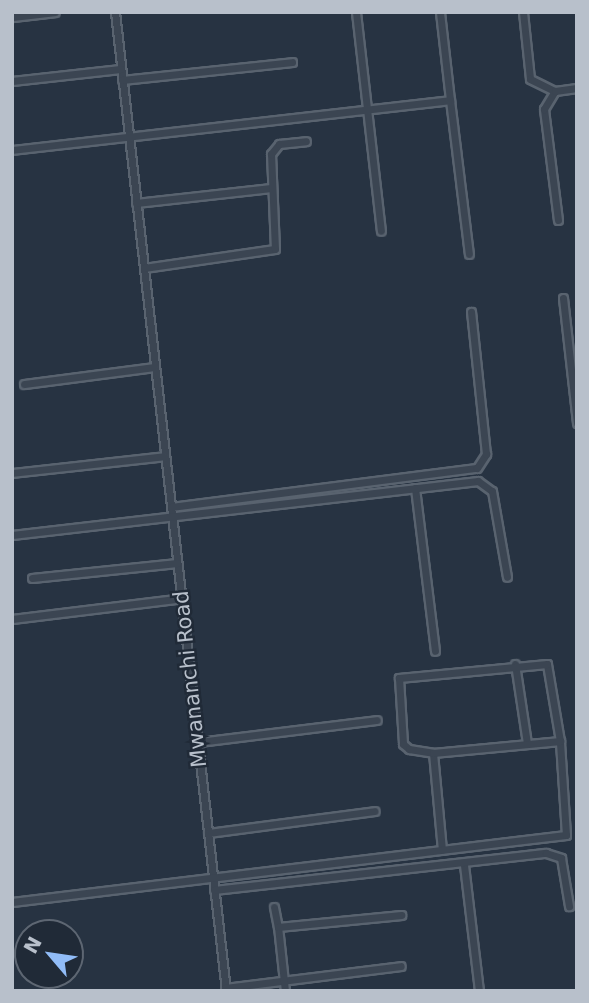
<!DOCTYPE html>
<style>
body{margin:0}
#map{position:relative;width:589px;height:1003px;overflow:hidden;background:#273342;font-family:"DejaVu Sans",sans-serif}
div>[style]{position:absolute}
.roads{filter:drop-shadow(2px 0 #59636f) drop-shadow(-2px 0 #59636f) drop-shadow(0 2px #59636f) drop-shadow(0 -2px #59636f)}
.street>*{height:7px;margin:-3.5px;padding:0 3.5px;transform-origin:3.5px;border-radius:3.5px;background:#3b4552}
span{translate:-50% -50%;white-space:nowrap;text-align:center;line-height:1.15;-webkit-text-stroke:5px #202a37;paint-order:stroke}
.street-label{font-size:21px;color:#b8c0cb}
.frame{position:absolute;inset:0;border:14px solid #b8c0cb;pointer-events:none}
.north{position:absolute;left:14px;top:919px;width:70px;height:70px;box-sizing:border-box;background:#202a37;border:2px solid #5d6672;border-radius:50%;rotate:299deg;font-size:19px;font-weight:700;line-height:28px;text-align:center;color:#b8c0cb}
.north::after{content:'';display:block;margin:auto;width:24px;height:32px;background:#91bcf7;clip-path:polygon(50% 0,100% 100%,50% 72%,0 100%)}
</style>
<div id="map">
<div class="roads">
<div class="street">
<div style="left:115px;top:12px;width:985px;rotate:83.53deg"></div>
<div style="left:356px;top:12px;width:220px;rotate:83.5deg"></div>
<div style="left:523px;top:12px;width:67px;rotate:84deg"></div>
<div style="left:530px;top:79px;width:28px;rotate:26deg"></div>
<div style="left:12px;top:17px;width:43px;rotate:-6.6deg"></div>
<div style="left:122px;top:80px;width:171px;rotate:-6deg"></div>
<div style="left:12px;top:81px;width:109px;rotate:-6.3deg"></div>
<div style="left:450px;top:100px;width:155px;rotate:83deg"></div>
<div style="left:12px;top:150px;width:441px;rotate:-6.5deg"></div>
<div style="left:450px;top:100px;width:89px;rotate:-96.5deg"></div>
<div style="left:136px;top:203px;width:136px;rotate:-6.3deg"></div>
<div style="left:558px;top:220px;width:112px;rotate:-97.2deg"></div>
<div style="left:544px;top:109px;width:21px;rotate:-59deg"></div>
<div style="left:555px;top:91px;width:22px;rotate:-8deg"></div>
<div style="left:144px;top:268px;width:132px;rotate:-8.3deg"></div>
<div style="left:275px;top:249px;width:95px;rotate:-92.4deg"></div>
<div style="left:271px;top:154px;width:13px;rotate:-51deg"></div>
<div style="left:279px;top:144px;width:27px;rotate:-6deg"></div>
<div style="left:563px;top:298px;width:126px;rotate:83.6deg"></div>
<div style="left:24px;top:384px;width:132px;rotate:-7.4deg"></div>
<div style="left:12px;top:473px;width:154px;rotate:-6.3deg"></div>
<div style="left:415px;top:488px;width:164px;rotate:83deg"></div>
<div style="left:171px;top:507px;width:308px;rotate:-7.3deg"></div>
<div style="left:477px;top:468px;width:17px;rotate:-57deg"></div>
<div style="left:486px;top:454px;width:143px;rotate:-96deg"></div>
<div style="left:12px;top:535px;width:469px;rotate:-6.6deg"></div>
<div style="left:478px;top:481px;width:17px;rotate:36deg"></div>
<div style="left:492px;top:491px;width:87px;rotate:80.1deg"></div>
<div style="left:32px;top:578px;width:146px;rotate:-5.9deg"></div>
<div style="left:12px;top:619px;width:171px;rotate:-7deg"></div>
<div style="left:515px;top:664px;width:80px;rotate:81.4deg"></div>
<div style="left:198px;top:742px;width:180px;rotate:-7deg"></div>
<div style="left:433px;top:753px;width:97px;rotate:84.7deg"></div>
<div style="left:208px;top:833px;width:168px;rotate:-7.5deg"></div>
<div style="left:464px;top:865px;width:127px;rotate:83.2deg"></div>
<div style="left:214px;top:890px;width:334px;rotate:-6.4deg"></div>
<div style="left:546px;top:853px;width:16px;rotate:18deg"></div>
<div style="left:561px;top:858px;width:49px;rotate:80.5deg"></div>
<div style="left:12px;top:902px;width:558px;rotate:-6.9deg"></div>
<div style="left:566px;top:835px;width:94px;rotate:-93.7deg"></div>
<div style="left:560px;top:741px;width:78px;rotate:-99.6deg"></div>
<div style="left:547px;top:664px;width:149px;rotate:174.6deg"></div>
<div style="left:399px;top:678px;width:66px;rotate:86.5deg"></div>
<div style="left:403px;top:744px;width:8px;rotate:40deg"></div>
<div style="left:409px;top:749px;width:24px;rotate:9deg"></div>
<div style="left:433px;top:753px;width:128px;rotate:-5.4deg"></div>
<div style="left:274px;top:907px;width:20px;rotate:79deg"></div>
<div style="left:225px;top:988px;width:177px;rotate:-7.1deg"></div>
<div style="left:285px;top:991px;width:64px;rotate:-96.2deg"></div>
<div style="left:278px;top:927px;width:124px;rotate:-5.6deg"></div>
</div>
</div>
<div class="street-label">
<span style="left:190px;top:679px;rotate:-96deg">Mwananchi Road</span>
</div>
<div class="frame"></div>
<div class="north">N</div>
</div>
